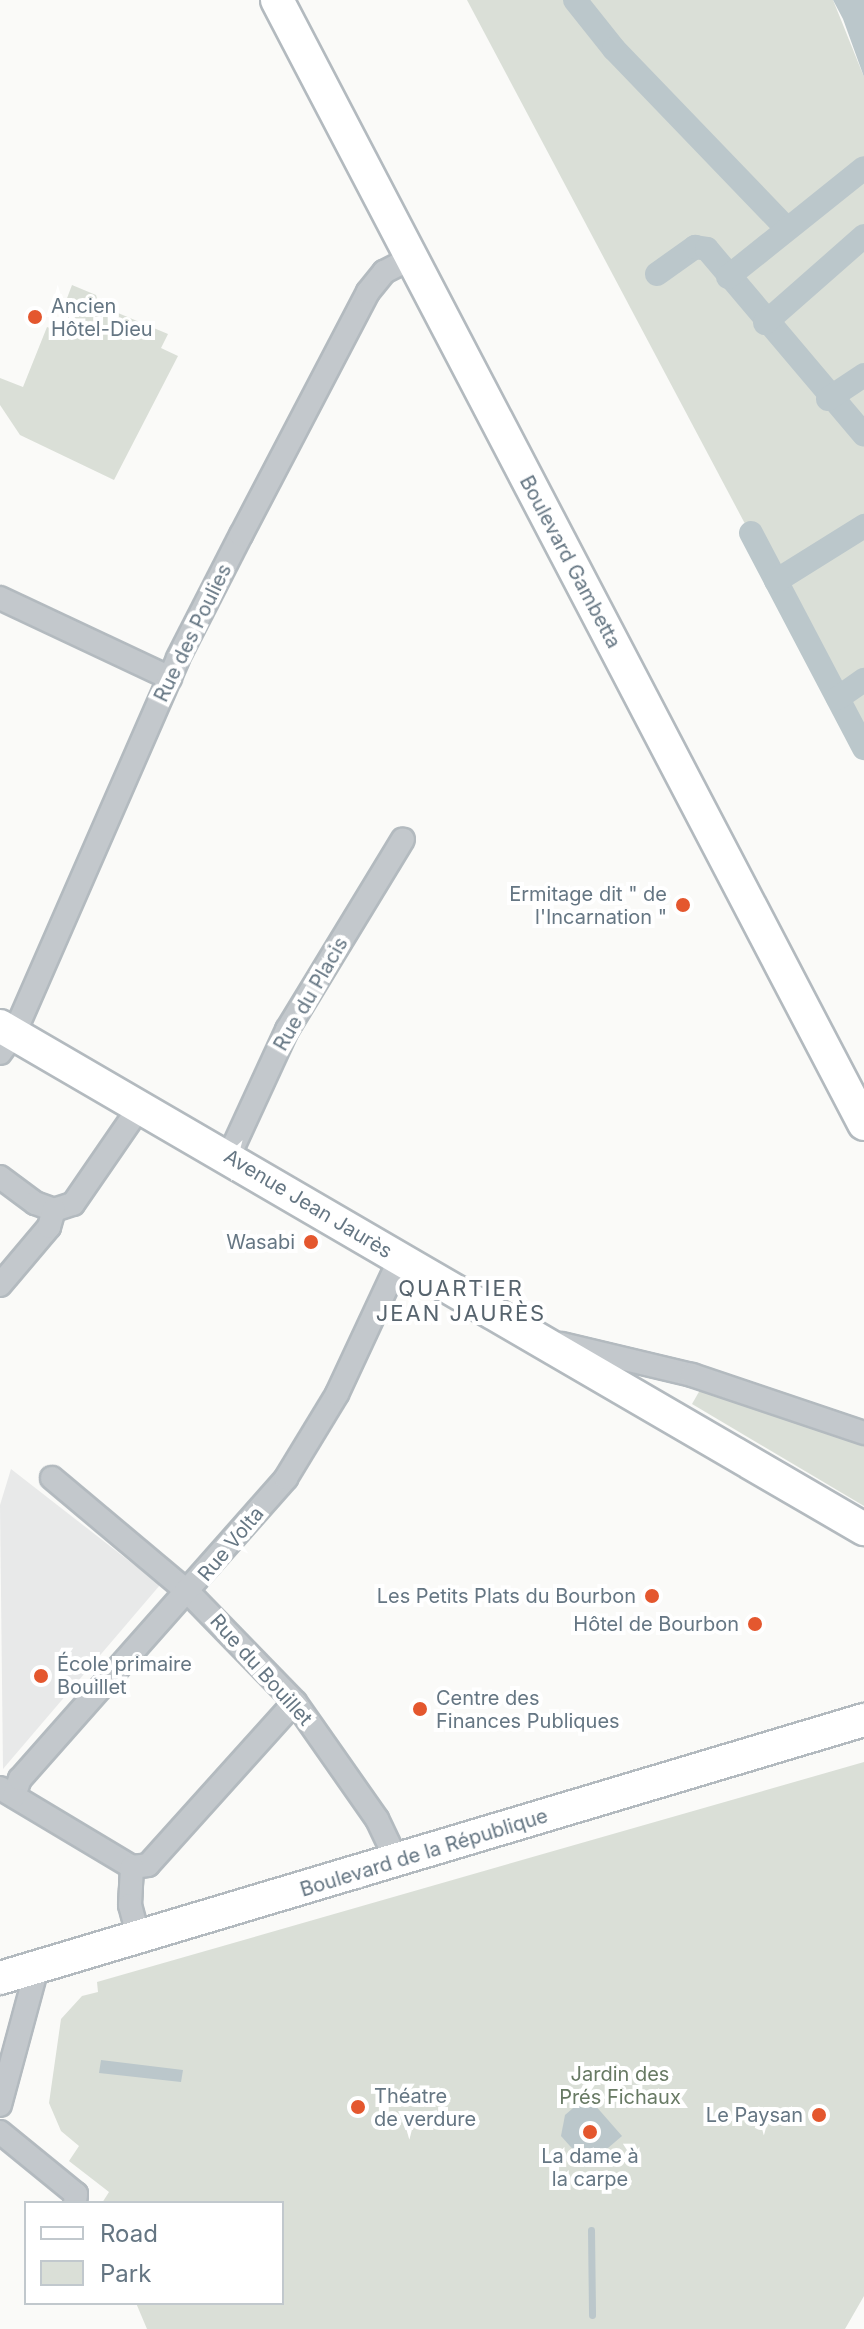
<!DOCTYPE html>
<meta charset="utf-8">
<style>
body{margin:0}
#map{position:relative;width:864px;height:2329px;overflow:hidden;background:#fafaf8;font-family:Inter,sans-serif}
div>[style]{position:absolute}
.built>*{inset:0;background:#e8e9e9}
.green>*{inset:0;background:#dadfd7}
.water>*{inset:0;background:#bbc7cb}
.stream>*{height:7px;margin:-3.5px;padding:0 3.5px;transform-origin:3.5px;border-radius:3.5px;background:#bbc7cb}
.canal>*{height:24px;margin:-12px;padding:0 12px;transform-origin:12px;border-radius:12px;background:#bbc7cb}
.roads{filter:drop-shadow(2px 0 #b3babf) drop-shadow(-2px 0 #b3babf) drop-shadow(0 2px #b3babf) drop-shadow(0 -2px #b3babf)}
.street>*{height:22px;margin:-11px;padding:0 11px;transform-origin:11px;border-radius:11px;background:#c3c8cc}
.secondary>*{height:32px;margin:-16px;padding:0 16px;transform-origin:16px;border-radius:16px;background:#fff}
.dots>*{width:22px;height:22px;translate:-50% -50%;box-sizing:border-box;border:4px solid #fff;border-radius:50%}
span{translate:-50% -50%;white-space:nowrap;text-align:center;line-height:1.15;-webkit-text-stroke:8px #fff;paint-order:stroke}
.poi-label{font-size:20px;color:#657683}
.left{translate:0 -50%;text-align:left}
.right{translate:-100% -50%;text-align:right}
.street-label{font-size:20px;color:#657683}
.park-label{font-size:20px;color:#687a64}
.neighbourhood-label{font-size:22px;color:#57646e;letter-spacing:2px}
.legend{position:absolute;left:24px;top:2201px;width:260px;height:104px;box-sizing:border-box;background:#fff;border:2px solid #c1c8cd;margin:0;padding:10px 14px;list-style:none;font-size:24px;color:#657683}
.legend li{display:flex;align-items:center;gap:16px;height:40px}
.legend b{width:40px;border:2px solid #c1c8cd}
</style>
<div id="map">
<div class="built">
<div style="clip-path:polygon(11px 1469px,160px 1585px,3px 1769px,0 1505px)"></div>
</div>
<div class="green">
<div style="clip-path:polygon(467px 0,833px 0,864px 77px,864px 748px)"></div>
<div style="clip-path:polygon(72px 285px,96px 295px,99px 305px,168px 334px,161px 348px,178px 356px,114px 480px,20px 435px,0 405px,0 378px,23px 387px,47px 327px,55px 330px)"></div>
<div style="clip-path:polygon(700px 1390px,864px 1445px,864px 1506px,692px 1404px)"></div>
<div style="clip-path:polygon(864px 1762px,864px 2296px,845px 2329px,147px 2329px,136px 2303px,282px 2303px,282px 2203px,102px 2203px,109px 2192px,69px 2161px,79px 2146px,61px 2131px,49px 2103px,61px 2019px,82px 1996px,98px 1992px,97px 1982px)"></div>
</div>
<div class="water">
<div style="clip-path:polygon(833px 0,864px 0,864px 77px,843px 19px)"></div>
<div style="clip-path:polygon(101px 2060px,183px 2070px,181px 2082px,99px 2073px)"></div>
<div style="clip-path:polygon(587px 2096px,622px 2136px,601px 2154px,578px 2155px,561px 2136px,565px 2115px)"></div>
</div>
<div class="stream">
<div style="left:591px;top:2230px;width:85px;rotate:89.3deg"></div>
</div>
<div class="canal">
<div style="left:575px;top:0;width:63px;rotate:51.5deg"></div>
<div style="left:614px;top:49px;width:248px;rotate:46.1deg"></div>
<div style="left:657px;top:274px;width:47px;rotate:-35.4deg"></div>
<div style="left:695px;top:247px;width:12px;rotate:9deg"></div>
<div style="left:707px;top:249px;width:243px;rotate:49.8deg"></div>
<div style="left:728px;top:277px;width:174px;rotate:-38.7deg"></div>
<div style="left:765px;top:323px;width:132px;rotate:-41.3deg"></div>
<div style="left:828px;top:399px;width:43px;rotate:-33.7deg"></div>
<div style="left:751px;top:533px;width:243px;rotate:62.3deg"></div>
<div style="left:776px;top:581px;width:104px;rotate:-32deg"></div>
<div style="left:838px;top:698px;width:32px;rotate:-35deg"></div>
</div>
<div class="roads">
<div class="street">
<div style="left:0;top:598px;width:188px;rotate:25.2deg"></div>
<div style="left:0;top:1053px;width:24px;rotate:-54deg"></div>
<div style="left:14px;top:1034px;width:410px;rotate:-66.4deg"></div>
<div style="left:178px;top:658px;width:138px;rotate:-62.9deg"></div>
<div style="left:241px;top:535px;width:274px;rotate:-62.4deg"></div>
<div style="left:368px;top:292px;width:26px;rotate:-51deg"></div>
<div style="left:384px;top:272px;width:30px;rotate:-27deg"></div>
<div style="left:229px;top:1156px;width:139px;rotate:-65.3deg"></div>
<div style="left:287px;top:1030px;width:223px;rotate:-58.7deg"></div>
<div style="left:0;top:1177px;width:44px;rotate:36.6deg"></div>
<div style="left:35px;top:1203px;width:20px;rotate:20deg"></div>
<div style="left:54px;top:1210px;width:20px;rotate:-18deg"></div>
<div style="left:73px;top:1204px;width:116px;rotate:-55.5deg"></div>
<div style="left:0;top:1285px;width:76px;rotate:-49.8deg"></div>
<div style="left:49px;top:1227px;width:18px;rotate:-74deg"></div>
<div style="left:562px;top:1344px;width:134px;rotate:13.4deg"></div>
<div style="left:692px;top:1375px;width:182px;rotate:18.6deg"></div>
<div style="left:52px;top:1478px;width:179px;rotate:40deg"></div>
<div style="left:189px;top:1593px;width:152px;rotate:45.8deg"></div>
<div style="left:295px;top:1702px;width:143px;rotate:55deg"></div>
<div style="left:377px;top:1819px;width:47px;rotate:64.5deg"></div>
<div style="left:0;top:1788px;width:154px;rotate:30.9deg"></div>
<div style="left:14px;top:1796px;width:18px;rotate:-71deg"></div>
<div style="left:20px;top:1779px;width:402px;rotate:-48.5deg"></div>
<div style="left:286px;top:1478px;width:98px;rotate:-58.7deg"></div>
<div style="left:337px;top:1394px;width:149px;rotate:-65deg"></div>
<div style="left:132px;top:1867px;width:16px;rotate:-7deg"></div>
<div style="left:148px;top:1865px;width:219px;rotate:-48deg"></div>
<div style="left:132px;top:1867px;width:38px;rotate:93deg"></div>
<div style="left:130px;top:1905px;width:34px;rotate:75deg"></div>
<div style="left:0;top:2105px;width:142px;rotate:-74.9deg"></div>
<div style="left:0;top:2132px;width:98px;rotate:39.2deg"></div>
<div style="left:76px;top:2194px;width:9px;rotate:96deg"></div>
</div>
<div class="secondary">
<div style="left:277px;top:0;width:1268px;rotate:62.42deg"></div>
<div style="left:0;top:1026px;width:1000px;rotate:30.21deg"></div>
<div style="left:0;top:1978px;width:902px;rotate:-16.63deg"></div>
</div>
</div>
<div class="dots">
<div style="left:35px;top:317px;background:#e4572e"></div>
<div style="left:683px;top:905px;background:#e4572e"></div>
<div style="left:311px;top:1242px;background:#e4572e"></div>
<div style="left:652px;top:1596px;background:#e4572e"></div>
<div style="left:755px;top:1624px;background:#e4572e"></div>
<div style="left:41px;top:1676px;background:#e4572e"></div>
<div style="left:420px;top:1709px;background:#e4572e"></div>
<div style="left:358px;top:2107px;background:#e4572e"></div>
<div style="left:819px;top:2115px;background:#e4572e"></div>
<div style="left:590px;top:2132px;background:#e4572e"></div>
</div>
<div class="poi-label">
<span class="left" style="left:51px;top:318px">Ancien<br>Hôtel-Dieu</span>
<span class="right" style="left:667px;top:906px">Ermitage dit " de<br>l'Incarnation "</span>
<span class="right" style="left:295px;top:1242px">Wasabi</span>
<span class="right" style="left:636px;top:1596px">Les Petits Plats du Bourbon</span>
<span class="right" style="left:739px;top:1624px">Hôtel de Bourbon</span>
<span class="left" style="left:57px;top:1676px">École primaire<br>Bouillet</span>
<span class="left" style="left:436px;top:1710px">Centre des<br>Finances Publiques</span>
<span class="left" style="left:374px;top:2108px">Théatre<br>de verdure</span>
<span class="right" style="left:803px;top:2115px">Le Paysan</span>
<span style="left:590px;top:2168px">La dame à<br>la carpe</span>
</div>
<div class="street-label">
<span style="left:570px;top:562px;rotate:62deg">Boulevard Gambetta</span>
<span style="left:193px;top:633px;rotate:-64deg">Rue des Poulies</span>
<span style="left:311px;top:994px;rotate:-60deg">Rue du Placis</span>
<span style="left:308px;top:1204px;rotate:31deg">Avenue Jean Jaurès</span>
<span style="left:231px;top:1544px;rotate:-50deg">Rue Volta</span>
<span style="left:261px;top:1670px;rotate:48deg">Rue du Bouillet</span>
<span style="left:424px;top:1853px;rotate:-17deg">Boulevard de la République</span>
</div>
<div class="park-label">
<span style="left:620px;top:2086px">Jardin des<br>Prés Fichaux</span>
</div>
<div class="neighbourhood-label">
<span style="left:461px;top:1301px">QUARTIER<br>JEAN JAURÈS</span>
</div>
<ul class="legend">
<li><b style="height:10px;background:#fff"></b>Road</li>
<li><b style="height:22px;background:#dadfd7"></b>Park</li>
</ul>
</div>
